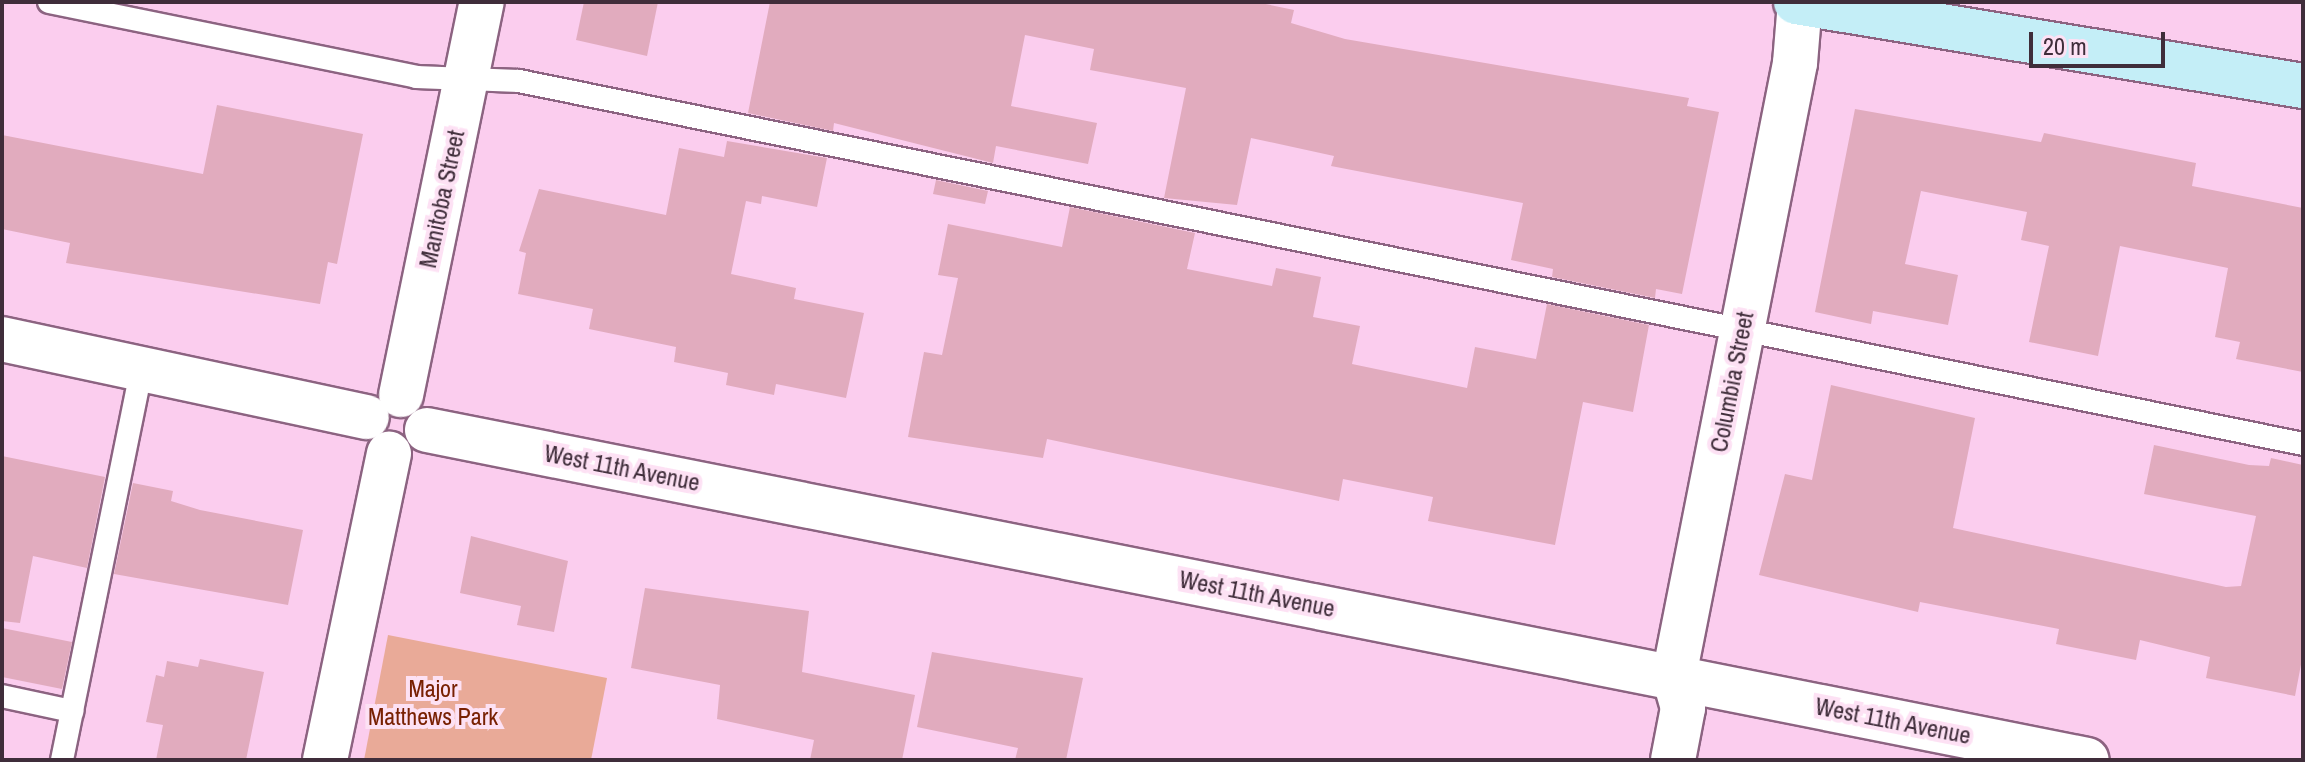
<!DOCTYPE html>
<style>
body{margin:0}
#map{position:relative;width:2305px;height:762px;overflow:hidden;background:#fbcdee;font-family:"Archivo Narrow",sans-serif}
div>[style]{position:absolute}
.green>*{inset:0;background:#e9aa98}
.building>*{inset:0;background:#e1abbe}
.roads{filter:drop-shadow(2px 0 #8c6381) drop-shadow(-2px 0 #8c6381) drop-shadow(0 2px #8c6381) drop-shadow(0 -2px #8c6381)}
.lane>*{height:22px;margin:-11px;padding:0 11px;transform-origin:11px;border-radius:11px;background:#fff}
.street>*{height:44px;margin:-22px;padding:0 22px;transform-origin:22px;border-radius:22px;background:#fff}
.secondary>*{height:44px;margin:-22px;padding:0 22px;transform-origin:22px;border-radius:22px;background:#c4eef7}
span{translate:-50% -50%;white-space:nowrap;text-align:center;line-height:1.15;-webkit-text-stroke:8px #fde1f4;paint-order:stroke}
.street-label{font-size:24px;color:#3f2d3a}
.park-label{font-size:24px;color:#782002}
.frame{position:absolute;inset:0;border:4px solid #3f2d3a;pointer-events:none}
.scale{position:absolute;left:2029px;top:32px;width:136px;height:36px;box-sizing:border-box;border:4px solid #3f2d3a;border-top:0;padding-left:10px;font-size:24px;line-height:28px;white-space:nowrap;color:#3f2d3a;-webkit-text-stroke:6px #fde1f4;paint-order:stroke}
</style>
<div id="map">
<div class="green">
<div style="clip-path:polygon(388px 635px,607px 678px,591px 760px,364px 760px)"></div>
</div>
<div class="building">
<div style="clip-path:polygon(584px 2px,658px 2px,647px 56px,576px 40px)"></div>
<div style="clip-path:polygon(770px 2px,1256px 2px,1294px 10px,1291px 23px,1345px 39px,1689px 98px,1687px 106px,1719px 112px,1682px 294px,1656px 289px,1655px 298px,1552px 277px,1553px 269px,1511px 260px,1523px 203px,1331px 166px,1334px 156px,1251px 138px,1237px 205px,1164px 198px,1186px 88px,1090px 70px,1094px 49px,1025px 35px,1011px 106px,1097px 123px,1088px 164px,996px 146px,993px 163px,834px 123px,833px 131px,748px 113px)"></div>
<div style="clip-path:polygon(217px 105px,363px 134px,337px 264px,328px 262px,320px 304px,66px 263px,70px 243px,2px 229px,2px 135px,203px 174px)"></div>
<div style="clip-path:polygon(1855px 109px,2041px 142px,2044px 133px,2196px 163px,2192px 186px,2303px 208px,2303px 372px,2236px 359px,2240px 342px,2215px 337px,2228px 268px,2120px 246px,2098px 356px,2029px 342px,2049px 246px,2021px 240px,2027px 212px,1921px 191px,1905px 264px,1958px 275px,1948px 325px,1873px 311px,1871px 324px,1815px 312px)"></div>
<div style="clip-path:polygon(727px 141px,827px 158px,817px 207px,762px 196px,761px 204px,746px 201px,731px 274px,796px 288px,794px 299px,864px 313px,846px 398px,776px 384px,774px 395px,726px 385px,728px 373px,674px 362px,676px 347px,589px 329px,593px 309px,518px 294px,526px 253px,519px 251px,539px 189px,666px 215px,679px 148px,724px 157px)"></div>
<div style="clip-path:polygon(936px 180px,988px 191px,985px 204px,933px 194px)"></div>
<div style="clip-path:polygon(1070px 207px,1195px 233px,1187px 269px,1272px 286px,1276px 268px,1321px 277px,1313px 317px,1360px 326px,1352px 364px,1467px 388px,1475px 347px,1536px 359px,1547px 304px,1649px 325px,1633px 412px,1583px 402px,1555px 545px,1428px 521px,1433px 497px,1343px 479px,1339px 501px,1047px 439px,1043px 458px,908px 437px,924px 352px,942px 355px,958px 278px,938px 275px,948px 224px,1062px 247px)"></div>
<div style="clip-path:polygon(1831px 385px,1975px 418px,1953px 528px,2226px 587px,2241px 586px,2256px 516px,2144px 494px,2154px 445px,2249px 465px,2269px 466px,2271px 458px,2303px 465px,2303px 654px,2295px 696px,2206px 678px,2210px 657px,2140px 640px,2136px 660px,2056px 644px,2059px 629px,1920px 602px,1918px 612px,1759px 575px,1785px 474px,1812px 480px)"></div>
<div style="clip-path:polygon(2px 456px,105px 477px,87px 568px,33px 556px,20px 623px,2px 621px)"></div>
<div style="clip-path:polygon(133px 483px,173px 491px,171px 501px,200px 510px,303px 530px,288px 605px,114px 574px)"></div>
<div style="clip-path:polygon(471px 536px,568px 561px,554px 632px,517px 625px,521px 606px,460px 593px)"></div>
<div style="clip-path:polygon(645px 588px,809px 611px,802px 672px,915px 695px,902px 760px,810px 760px,814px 740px,717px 719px,720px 685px,631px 668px)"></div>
<div style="clip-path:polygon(2px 628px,72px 642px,62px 689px,2px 677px)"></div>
<div style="clip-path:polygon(932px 652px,1083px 678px,1066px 760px,1015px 760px,1018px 748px,917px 727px)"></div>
<div style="clip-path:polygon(200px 659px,264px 672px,246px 760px,156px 760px,163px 725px,146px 722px,156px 675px,164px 677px,167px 661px,198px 667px)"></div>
</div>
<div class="roads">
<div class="lane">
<div style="left:49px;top:2px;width:375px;rotate:11.5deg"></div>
<div style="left:416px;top:77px;width:103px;rotate:2.2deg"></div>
<div style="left:519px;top:81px;width:1821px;rotate:11.5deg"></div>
<div style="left:2px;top:696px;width:72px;rotate:12.1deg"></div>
<div style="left:62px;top:760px;width:400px;rotate:-78.5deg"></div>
</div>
<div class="street">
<div style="left:2px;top:339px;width:373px;rotate:12.1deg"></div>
<div style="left:401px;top:395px;width:401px;rotate:-78.4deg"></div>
<div style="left:427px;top:430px;width:1692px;rotate:11.24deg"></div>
<div style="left:325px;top:760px;width:313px;rotate:-78.2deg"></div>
<div style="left:1673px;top:760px;width:53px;rotate:-79.1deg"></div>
<div style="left:1683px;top:708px;width:33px;rotate:-106deg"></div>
<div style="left:1674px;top:676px;width:625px;rotate:-78.83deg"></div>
<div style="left:1795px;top:63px;width:61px;rotate:-85.3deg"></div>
</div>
<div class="secondary">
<div style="left:1796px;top:2px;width:514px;rotate:9.41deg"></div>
</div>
</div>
<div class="street-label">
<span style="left:442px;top:199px;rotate:-78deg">Manitoba Street</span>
<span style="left:1732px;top:382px;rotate:-79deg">Columbia Street</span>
<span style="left:622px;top:468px;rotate:11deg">West 11th Avenue</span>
<span style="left:1257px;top:594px;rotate:11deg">West 11th Avenue</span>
<span style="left:1893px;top:721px;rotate:11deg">West 11th Avenue</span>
</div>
<div class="park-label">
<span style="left:433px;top:703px">Major<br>Matthews Park</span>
</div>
<div class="frame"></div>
<div class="scale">20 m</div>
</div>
